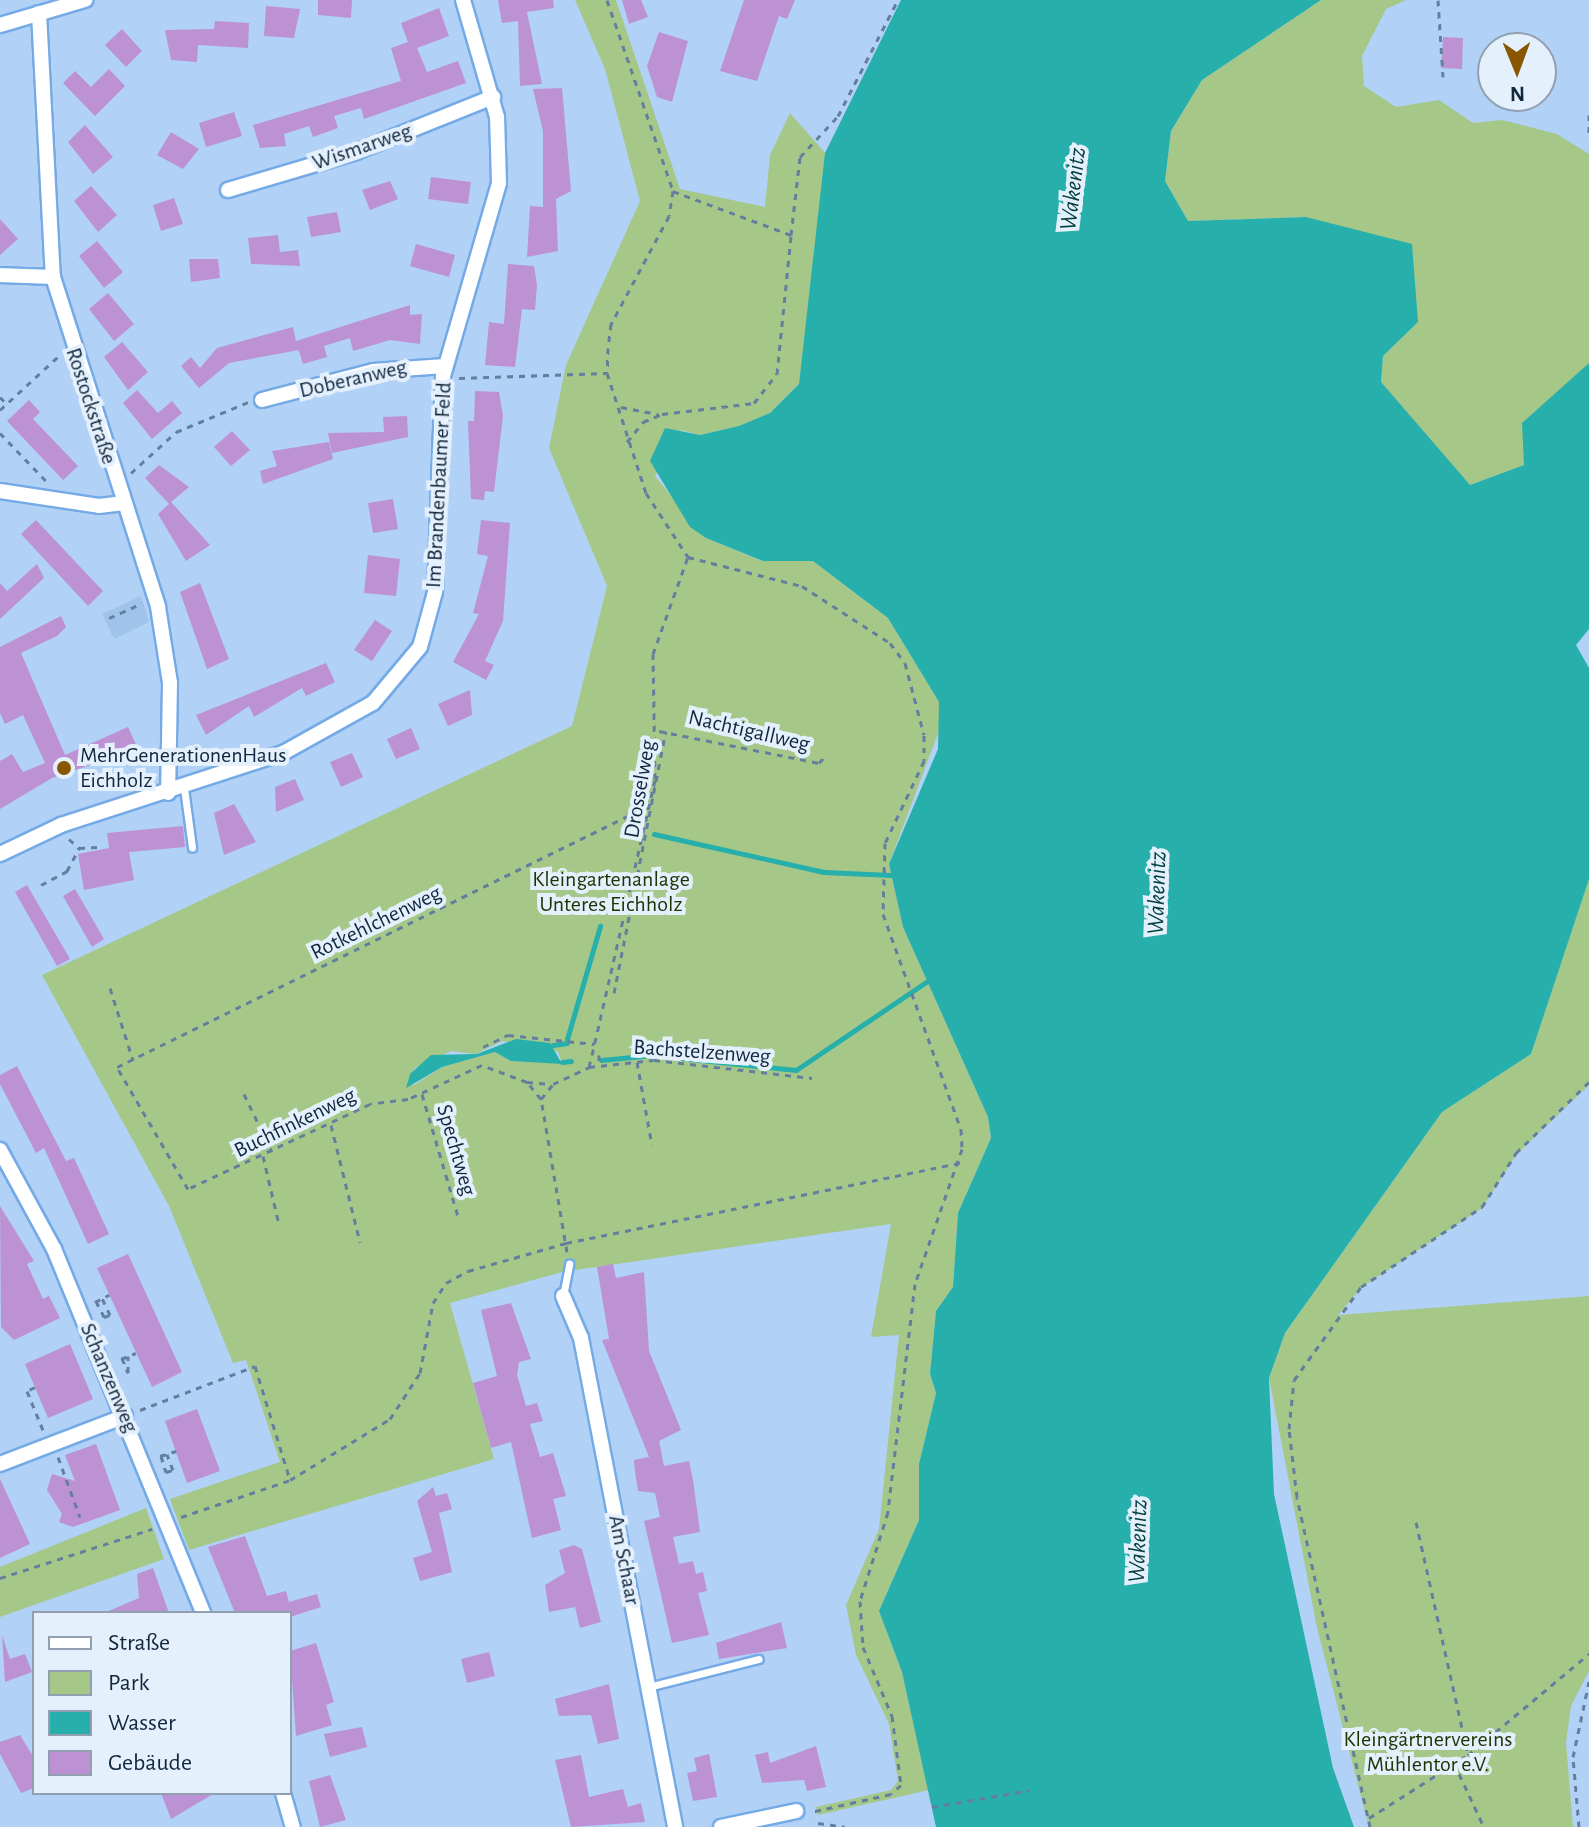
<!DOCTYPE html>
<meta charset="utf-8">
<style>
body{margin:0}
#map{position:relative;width:1589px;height:1827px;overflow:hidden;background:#b1d1f7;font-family:"Alegreya Sans",sans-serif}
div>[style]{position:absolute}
.built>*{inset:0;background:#9fc3ea}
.green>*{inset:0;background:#a5c889}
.water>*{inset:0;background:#27afab}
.stream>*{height:5px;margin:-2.5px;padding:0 2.5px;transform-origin:2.5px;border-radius:2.5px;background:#27afab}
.building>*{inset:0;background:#bc92d5}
.path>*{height:3px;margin-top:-1.5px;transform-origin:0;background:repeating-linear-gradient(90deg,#647f9e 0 6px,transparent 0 12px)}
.roads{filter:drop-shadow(2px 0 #74aae6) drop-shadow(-2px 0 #74aae6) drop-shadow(0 2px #74aae6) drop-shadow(0 -2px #74aae6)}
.lane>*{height:7px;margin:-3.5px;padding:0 3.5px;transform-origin:3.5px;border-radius:3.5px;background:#fff}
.street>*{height:14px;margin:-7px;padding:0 7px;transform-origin:7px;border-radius:7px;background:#fff}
.dots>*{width:22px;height:22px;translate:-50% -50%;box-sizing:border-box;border:4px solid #e5f0fd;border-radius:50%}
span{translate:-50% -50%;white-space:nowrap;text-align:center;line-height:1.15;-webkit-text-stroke:8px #e5f0fd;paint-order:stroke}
.street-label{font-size:22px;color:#11273e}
.poi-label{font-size:22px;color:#11273e}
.left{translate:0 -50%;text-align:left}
.park-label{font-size:22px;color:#1c3400}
.water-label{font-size:24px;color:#013e3d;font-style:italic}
.legend{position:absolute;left:32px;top:1611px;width:260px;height:184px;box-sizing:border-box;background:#e5f0fd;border:2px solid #90a0b1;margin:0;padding:10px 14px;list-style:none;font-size:24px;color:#11273e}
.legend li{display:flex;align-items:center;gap:16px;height:40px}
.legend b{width:40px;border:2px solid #90a0b1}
.north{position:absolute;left:1477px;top:32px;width:80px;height:80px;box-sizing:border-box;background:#e5f0fd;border:2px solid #90a0b1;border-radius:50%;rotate:179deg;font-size:22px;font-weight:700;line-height:32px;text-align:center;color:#11273e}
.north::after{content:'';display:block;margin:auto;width:28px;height:36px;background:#885700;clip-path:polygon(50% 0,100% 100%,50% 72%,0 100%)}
</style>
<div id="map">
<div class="built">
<div style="clip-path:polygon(141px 596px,149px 622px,114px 639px,102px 614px)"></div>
</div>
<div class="green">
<div style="clip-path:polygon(evenodd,575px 0,616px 0,680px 189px,765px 207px,770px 155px,790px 113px,827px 155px,799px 384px,770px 413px,740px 426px,700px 435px,680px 430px,655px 476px,706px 538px,762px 561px,813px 561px,888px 618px,939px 702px,942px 723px,889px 864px,903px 927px,988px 1117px,991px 1138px,958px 1213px,953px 1287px,936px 1311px,930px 1374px,936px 1393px,919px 1464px,919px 1520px,879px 1611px,902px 1672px,929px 1790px,818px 1815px,816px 1807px,891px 1790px,898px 1781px,889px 1724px,856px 1655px,846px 1605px,879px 1529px,899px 1335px,871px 1337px,891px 1224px,562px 1272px,450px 1303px,494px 1459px,189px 1550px,170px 1499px,280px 1462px,246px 1360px,233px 1363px,169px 1206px,42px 975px,572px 726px,607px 586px,549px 448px,566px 365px,640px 201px,605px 69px,575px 0,502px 1041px,558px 1052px,562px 1063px,511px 1061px,495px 1052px,442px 1067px,414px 1085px,408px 1080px,415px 1068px,451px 1051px,476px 1054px,502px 1041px)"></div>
<div style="clip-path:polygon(1321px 0,1406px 0,1386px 9px,1362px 56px,1364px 86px,1396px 107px,1439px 100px,1473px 123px,1502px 120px,1557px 134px,1589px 154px,1589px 363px,1524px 465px,1470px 485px,1426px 442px,1381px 382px,1383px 356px,1418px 322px,1306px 217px,1188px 221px,1165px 181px,1171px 131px,1202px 80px)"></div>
<div style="clip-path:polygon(1589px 879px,1589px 1085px,1517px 1154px,1482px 1208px,1362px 1287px,1338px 1315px,1589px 1296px,1589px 1671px,1571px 1706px,1566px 1743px,1573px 1827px,1369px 1827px,1317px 1628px,1269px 1378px,1285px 1333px,1442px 1112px,1531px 1054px)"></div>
<div style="clip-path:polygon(146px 1508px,164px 1559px,0 1617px,0 1567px)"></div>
</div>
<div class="water">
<div style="clip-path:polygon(901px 0,1321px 0,1202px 80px,1171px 131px,1165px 181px,1188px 221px,1306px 217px,1412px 244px,1418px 322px,1383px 356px,1381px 382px,1470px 485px,1524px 465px,1522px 423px,1589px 363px,1589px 629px,1576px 645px,1589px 668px,1589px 879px,1531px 1054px,1442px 1112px,1285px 1333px,1269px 1378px,1274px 1494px,1333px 1768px,1354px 1827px,936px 1827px,902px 1672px,879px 1611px,919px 1520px,919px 1464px,936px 1393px,930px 1374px,936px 1311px,953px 1287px,958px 1213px,991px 1138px,988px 1117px,903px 927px,889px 864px,938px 749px,939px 702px,888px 618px,813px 561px,763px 561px,706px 538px,690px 527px,650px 461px,665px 428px,700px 435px,739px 426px,770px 413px,799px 384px,825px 153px)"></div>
<div style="clip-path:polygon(516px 1039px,550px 1043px,562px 1064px,511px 1061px,495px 1052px,442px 1067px,406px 1088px,410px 1074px,431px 1055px,477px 1054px)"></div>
</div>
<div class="stream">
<div style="left:654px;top:834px;width:174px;rotate:12.6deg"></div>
<div style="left:824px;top:872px;width:67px;rotate:2.6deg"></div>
<div style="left:567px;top:1039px;width:118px;rotate:-73.7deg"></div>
<div style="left:553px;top:1045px;width:14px;rotate:-8deg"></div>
<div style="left:601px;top:1060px;width:52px;rotate:-5.5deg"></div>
<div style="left:653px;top:1055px;width:144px;rotate:6deg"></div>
<div style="left:796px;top:1070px;width:161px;rotate:-34.1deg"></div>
<div style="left:562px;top:1062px;width:9px;rotate:-6deg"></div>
</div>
<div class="building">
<div style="clip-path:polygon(318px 0,352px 0,351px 18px,318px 15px)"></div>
<div style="clip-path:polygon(498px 0,553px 0,554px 8px,527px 12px,542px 84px,520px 86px,518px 21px,502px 23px)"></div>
<div style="clip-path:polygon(622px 0,641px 0,648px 17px,629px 24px)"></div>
<div style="clip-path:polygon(744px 0,795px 0,787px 19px,779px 16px,757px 81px,720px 71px)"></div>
<div style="clip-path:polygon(266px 6px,300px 9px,294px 38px,264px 36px)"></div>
<div style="clip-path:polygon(439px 8px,449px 36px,417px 48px,427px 72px,458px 61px,466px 83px,364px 119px,361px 108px,334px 116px,338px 128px,313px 137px,309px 126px,284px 134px,286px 146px,260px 148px,253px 125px,401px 81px,391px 48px,408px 42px,401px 23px)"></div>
<div style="clip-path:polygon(215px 21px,249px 23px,248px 48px,198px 45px,197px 62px,171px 60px,165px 30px,214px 29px)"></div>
<div style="clip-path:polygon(122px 29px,142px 51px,126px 67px,105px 45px)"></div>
<div style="clip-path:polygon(659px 32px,688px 41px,672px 102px,657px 97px,647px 66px)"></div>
<div style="clip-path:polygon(1443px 37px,1463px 38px,1462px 69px,1441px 68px)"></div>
<div style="clip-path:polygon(109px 69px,125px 86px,95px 116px,63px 83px,75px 71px,91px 87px)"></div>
<div style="clip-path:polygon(562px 88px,571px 191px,556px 199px,558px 251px,527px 257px,530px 206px,543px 207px,543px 131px,533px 89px)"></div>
<div style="clip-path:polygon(234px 112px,242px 136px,206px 147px,199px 123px)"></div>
<div style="clip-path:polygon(85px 125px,113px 157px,93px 174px,68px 142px)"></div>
<div style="clip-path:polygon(171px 132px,199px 149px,183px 169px,157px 155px)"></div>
<div style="clip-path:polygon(431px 177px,471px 182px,468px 204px,428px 199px)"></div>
<div style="clip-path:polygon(390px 181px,398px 199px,370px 210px,362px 190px)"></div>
<div style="clip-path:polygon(91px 186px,117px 215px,98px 232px,74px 201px)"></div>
<div style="clip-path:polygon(174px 198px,183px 224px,161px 231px,153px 205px)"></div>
<div style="clip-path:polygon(337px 212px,341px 232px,311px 237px,307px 217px)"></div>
<div style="clip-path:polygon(0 219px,18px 239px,0 255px)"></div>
<div style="clip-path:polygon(278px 235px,280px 252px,298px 250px,300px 266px,251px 264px,248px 238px)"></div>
<div style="clip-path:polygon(97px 241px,123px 272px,104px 288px,79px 256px)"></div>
<div style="clip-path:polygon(416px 244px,455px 255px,449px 277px,410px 266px)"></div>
<div style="clip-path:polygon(189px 259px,218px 259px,220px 278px,191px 282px)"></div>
<div style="clip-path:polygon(508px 264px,534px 266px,537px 285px,535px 310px,522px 309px,515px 367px,485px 365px,489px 322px,504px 324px)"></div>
<div style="clip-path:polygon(108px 293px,134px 324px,114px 341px,89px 309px)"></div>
<div style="clip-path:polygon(410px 305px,410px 315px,422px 314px,420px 344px,390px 340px,353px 351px,350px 338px,324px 346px,327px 357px,303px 364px,296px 341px,299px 350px,229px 363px,199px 388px,181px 366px,191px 357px,200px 368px,217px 348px,293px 327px,296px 341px)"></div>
<div style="clip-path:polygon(122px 342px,148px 372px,128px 390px,104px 357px)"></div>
<div style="clip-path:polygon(137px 390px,158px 413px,172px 401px,182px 413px,152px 439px,123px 403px)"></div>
<div style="clip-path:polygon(475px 391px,499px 392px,503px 416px,494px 492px,485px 491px,484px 500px,471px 499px,468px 421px,474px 421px)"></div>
<div style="clip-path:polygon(29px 400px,40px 412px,33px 419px,78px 466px,63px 480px,7px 421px)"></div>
<div style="clip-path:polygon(407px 416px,408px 437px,332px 453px,328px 433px,384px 432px,383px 417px)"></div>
<div style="clip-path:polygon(232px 431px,250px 450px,231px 466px,214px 447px)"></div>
<div style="clip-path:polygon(329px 442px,333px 459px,263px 484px,260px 471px,277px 466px,272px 451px)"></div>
<div style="clip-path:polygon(159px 465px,189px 487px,171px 502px,210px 545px,186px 561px,158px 514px,169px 504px,145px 478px)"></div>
<div style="clip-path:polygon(393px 499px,398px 529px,373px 533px,368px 503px)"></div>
<div style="clip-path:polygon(36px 520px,103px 591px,88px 606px,21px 534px)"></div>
<div style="clip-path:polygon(481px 520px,510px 523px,503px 621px,485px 661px,494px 665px,486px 680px,453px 662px,479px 614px,473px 613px,488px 556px,477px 554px)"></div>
<div style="clip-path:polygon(368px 555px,400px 559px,396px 596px,364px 593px)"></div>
<div style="clip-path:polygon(37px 564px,44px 578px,0 619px,0 583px,7px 591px)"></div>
<div style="clip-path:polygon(200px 583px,229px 659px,207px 669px,180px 592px)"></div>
<div style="clip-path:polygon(61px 616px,66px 627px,57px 636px,21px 653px,65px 755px,128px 727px,138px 749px,52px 778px,0 809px,0 761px,12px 754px,23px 772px,45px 763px,23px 715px,5px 724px,0 713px,0 647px)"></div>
<div style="clip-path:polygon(375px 620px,392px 631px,372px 661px,354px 650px)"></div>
<div style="clip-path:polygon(326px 663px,335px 682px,306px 696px,302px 688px,254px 717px,249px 706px,206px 735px,196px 715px)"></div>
<div style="clip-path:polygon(470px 690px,472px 715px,448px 726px,438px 704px)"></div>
<div style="clip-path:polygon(411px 728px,420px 749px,396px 759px,387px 739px)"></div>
<div style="clip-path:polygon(352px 753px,363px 777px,341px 787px,330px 762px)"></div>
<div style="clip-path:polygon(295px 779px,304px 800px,276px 812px,275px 787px)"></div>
<div style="clip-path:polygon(234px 804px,256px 842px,224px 855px,214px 813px)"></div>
<div style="clip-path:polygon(183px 826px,185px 847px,129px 852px,134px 880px,84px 890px,78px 854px,109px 848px,107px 833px)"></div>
<div style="clip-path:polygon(27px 885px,70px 959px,57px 966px,15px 892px)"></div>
<div style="clip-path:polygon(75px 889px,104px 939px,92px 947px,63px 896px)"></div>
<div style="clip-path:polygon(17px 1066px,66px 1161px,74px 1158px,109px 1234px,88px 1244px,44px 1148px,36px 1153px,0 1084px,0 1075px)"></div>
<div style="clip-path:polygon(0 1206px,34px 1261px,27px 1264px,43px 1299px,49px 1296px,60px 1318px,14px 1340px,1px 1327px)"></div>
<div style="clip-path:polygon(128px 1254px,182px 1372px,152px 1387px,97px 1268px)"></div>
<div style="clip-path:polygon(613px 1264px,616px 1278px,644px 1272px,649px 1351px,681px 1430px,659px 1441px,664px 1466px,689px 1461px,693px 1480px,700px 1532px,673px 1537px,679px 1564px,693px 1561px,696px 1574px,703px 1572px,707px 1591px,698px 1593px,709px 1635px,672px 1643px,644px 1521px,660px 1517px,655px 1493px,638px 1491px,635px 1472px,634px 1460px,649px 1457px,602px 1340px,609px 1339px,597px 1267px)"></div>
<div style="clip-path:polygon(511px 1303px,531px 1359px,519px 1362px,517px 1375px,526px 1406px,537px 1403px,543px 1421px,530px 1424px,540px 1457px,553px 1453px,566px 1496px,553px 1499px,561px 1530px,532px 1538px,511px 1442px,491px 1448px,473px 1383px,497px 1376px,481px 1310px)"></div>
<div style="clip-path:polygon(70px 1344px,93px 1399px,48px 1418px,25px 1364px)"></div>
<div style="clip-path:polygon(197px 1409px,220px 1471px,187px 1483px,165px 1421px)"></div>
<div style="clip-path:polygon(96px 1444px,120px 1510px,73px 1527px,59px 1522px,62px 1514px,47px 1490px,52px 1474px,75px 1481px,65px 1455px)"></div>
<div style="clip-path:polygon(0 1479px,30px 1544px,0 1558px)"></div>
<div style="clip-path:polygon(433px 1487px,436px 1496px,447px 1493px,452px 1509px,439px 1513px,452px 1572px,420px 1581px,413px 1558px,432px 1552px,417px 1501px)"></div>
<div style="clip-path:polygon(245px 1536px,267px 1596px,286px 1591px,289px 1602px,317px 1594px,321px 1607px,290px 1617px,235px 1613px,208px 1547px)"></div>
<div style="clip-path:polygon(574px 1545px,582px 1549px,601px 1622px,580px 1628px,575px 1607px,549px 1612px,545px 1585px,565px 1573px,559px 1550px)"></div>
<div style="clip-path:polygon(153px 1568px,169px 1613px,104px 1613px,139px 1598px,137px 1574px)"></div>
<div style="clip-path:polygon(781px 1622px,787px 1648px,719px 1659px,716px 1643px)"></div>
<div style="clip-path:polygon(2px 1635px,10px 1659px,25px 1654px,32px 1672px,5px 1682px)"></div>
<div style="clip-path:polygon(316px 1643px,334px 1702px,326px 1705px,332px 1725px,296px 1736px,290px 1651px)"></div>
<div style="clip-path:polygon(489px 1652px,495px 1676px,467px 1683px,461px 1659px)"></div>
<div style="clip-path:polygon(609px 1684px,619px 1739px,598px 1744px,591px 1715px,559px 1716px,555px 1699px)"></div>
<div style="clip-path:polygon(362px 1727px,367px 1747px,330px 1757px,324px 1734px)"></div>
<div style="clip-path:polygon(20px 1735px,34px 1758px,34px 1788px,21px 1793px,0 1754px,0 1742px)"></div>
<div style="clip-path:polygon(816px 1746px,826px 1787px,807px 1791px,804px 1780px,762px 1783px,755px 1755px,768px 1752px,770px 1763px)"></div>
<div style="clip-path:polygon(709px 1754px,717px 1797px,693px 1801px,687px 1773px,697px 1771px,694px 1758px)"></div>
<div style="clip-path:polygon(581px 1755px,589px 1797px,623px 1789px,628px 1807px,641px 1803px,645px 1822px,571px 1827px,555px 1760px)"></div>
<div style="clip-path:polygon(330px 1775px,346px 1820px,320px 1827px,309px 1781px)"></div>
<div style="clip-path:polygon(161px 1793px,212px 1793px,213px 1794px,171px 1819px)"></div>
</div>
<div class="path">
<div style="left:607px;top:0;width:202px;rotate:70.9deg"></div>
<div style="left:673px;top:191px;width:25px;rotate:99deg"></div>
<div style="left:669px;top:216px;width:123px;rotate:118.2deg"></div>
<div style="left:611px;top:324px;width:24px;rotate:97deg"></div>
<div style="left:608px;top:348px;width:25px;rotate:92deg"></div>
<div style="left:607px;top:373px;width:126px;rotate:72deg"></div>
<div style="left:646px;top:493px;width:77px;rotate:56.7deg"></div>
<div style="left:688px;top:557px;width:118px;rotate:14.3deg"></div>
<div style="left:802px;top:586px;width:105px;rotate:32.9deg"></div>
<div style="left:890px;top:643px;width:25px;rotate:53deg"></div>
<div style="left:905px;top:663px;width:74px;rotate:75.2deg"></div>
<div style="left:924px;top:735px;width:26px;rotate:90deg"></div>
<div style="left:924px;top:761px;width:91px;rotate:115.4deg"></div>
<div style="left:885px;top:843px;width:71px;rotate:91.6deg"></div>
<div style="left:883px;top:914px;width:229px;rotate:70.1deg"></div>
<div style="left:961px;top:1129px;width:20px;rotate:87deg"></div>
<div style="left:962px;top:1149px;width:143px;rotate:109.2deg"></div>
<div style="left:915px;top:1284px;width:230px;rotate:96.8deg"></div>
<div style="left:888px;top:1512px;width:93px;rotate:107.5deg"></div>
<div style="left:860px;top:1601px;width:46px;rotate:86.3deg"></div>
<div style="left:863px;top:1647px;width:75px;rotate:67.2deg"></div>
<div style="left:892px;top:1716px;width:70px;rotate:82.6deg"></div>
<div style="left:901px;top:1785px;width:13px;rotate:138deg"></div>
<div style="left:891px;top:1794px;width:82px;rotate:167.3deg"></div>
<div style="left:1438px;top:0;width:77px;rotate:86.3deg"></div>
<div style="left:1589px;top:115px;width:20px;rotate:90deg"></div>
<div style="left:791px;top:235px;width:79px;rotate:-83.4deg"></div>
<div style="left:800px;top:157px;width:56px;rotate:-47.2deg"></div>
<div style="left:838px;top:116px;width:131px;rotate:-62.7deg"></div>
<div style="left:459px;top:378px;width:148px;rotate:-1.9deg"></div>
<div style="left:0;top:397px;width:10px;rotate:45deg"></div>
<div style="left:621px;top:407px;width:38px;rotate:11deg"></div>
<div style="left:0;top:410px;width:84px;rotate:-42.6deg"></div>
<div style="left:0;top:433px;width:68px;rotate:46.2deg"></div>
<div style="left:627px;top:442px;width:26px;rotate:-51deg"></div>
<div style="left:643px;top:422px;width:21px;rotate:-23deg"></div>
<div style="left:662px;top:414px;width:93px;rotate:-6.8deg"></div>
<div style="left:754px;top:403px;width:37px;rotate:-52deg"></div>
<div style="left:777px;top:374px;width:140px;rotate:-84.2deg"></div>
<div style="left:791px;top:235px;width:126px;rotate:-159.6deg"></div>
<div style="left:131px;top:473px;width:61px;rotate:-42.3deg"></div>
<div style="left:176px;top:432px;width:78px;rotate:-22.6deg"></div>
<div style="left:109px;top:618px;width:36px;rotate:-24deg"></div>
<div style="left:659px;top:731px;width:163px;rotate:11.3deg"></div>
<div style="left:819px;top:763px;width:11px;rotate:-49deg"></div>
<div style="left:69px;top:839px;width:13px;rotate:42deg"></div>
<div style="left:79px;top:848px;width:18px;rotate:-3deg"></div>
<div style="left:41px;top:885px;width:30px;rotate:-28deg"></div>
<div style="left:67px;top:871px;width:26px;rotate:-62deg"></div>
<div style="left:110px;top:988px;width:76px;rotate:72.3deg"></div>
<div style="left:614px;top:993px;width:267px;rotate:-78.8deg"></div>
<div style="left:483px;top:1047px;width:28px;rotate:-26deg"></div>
<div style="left:508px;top:1035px;width:87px;rotate:5.9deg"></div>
<div style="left:599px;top:1055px;width:11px;rotate:90deg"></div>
<div style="left:637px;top:1062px;width:84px;rotate:79.8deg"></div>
<div style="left:589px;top:1067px;width:65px;rotate:-6.1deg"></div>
<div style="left:654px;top:1060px;width:159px;rotate:6.5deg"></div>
<div style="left:527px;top:1082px;width:24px;rotate:5deg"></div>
<div style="left:244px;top:1094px;width:64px;rotate:64.2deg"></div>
<div style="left:422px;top:1094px;width:127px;rotate:73.6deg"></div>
<div style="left:541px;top:1099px;width:22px;rotate:-129deg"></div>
<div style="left:527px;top:1082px;width:48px;rotate:-159.3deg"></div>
<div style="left:482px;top:1065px;width:81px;rotate:155.3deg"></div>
<div style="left:408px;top:1099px;width:38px;rotate:173deg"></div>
<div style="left:370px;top:1104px;width:201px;rotate:155deg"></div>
<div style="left:188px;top:1189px;width:141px;rotate:-120.2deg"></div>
<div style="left:117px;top:1067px;width:592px;rotate:-26.18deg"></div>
<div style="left:331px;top:1125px;width:121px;rotate:76.1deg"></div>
<div style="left:263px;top:1156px;width:70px;rotate:76.8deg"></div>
<div style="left:567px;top:1252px;width:155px;rotate:-99.6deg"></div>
<div style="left:541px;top:1099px;width:19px;rotate:-51deg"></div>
<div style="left:553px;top:1084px;width:40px;rotate:-25deg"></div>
<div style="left:589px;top:1067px;width:12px;rotate:-76deg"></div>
<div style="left:592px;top:1055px;width:283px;rotate:-77.1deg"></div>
<div style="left:655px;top:779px;width:125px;rotate:-90.9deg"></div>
<div style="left:653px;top:654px;width:103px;rotate:-70.2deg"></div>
<div style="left:96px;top:1301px;width:18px;rotate:63deg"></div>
<div style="left:104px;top:1317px;width:6px;rotate:-18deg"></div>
<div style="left:110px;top:1315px;width:19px;rotate:-115deg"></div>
<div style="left:95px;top:1302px;width:16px;rotate:-27deg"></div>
<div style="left:122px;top:1358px;width:16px;rotate:68deg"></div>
<div style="left:128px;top:1373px;width:17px;rotate:-90deg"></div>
<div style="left:121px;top:1359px;width:16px;rotate:-22deg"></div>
<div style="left:35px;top:1387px;width:9px;rotate:153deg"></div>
<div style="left:27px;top:1391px;width:42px;rotate:67.7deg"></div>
<div style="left:140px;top:1410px;width:123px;rotate:-20.9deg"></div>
<div style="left:255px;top:1366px;width:119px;rotate:72.9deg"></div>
<div style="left:160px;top:1456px;width:17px;rotate:-17deg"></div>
<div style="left:161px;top:1456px;width:17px;rotate:73deg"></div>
<div style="left:166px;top:1472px;width:7px;rotate:-16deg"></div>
<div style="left:173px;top:1470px;width:17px;rotate:-111deg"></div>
<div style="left:58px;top:1457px;width:64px;rotate:69.9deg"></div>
<div style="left:181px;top:1517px;width:115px;rotate:-18.7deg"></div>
<div style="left:290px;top:1480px;width:117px;rotate:-31.4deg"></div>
<div style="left:390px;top:1419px;width:55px;rotate:-56.9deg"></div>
<div style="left:420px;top:1373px;width:71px;rotate:-79.5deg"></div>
<div style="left:433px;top:1303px;width:24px;rotate:-57deg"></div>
<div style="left:446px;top:1283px;width:25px;rotate:-29deg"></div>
<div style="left:468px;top:1271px;width:102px;rotate:-15.9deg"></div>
<div style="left:566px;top:1243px;width:402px;rotate:-11.5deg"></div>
<div style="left:1416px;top:1522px;width:239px;rotate:77.4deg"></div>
<div style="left:0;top:1578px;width:160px;rotate:-17.9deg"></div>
<div style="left:1454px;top:1763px;width:71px;rotate:64.9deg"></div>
<div style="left:932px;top:1807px;width:99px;rotate:-9.8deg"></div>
<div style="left:1369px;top:1818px;width:117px;rotate:-32.5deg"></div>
<div style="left:1468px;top:1755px;width:158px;rotate:-39.9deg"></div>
<div style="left:818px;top:1823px;width:27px;rotate:8deg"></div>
<div style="left:1370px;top:1827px;width:338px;rotate:-102.5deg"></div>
<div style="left:1297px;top:1497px;width:68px;rotate:-96.7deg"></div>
<div style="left:1289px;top:1429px;width:49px;rotate:-84.2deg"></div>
<div style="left:1294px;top:1380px;width:115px;rotate:-54.2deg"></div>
<div style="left:1361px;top:1287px;width:145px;rotate:-33.5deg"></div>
<div style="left:1482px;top:1207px;width:64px;rotate:-57.8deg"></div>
<div style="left:1516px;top:1153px;width:102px;rotate:-44.2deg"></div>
<div style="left:1579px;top:1827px;width:70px;rotate:-94.9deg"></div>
<div style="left:1573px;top:1757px;width:77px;rotate:-78deg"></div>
</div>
<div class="roads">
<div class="lane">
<div style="left:184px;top:788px;width:60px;rotate:82.3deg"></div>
<div style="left:563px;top:1296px;width:33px;rotate:-79deg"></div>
<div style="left:648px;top:1687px;width:114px;rotate:-14.2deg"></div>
</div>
<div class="street">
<div style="left:39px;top:13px;width:264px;rotate:87deg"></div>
<div style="left:53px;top:277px;width:346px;rotate:72.3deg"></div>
<div style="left:158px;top:607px;width:77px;rotate:81deg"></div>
<div style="left:170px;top:683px;width:110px;rotate:91deg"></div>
<div style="left:0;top:25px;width:89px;rotate:-16.4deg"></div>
<div style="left:228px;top:190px;width:134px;rotate:-16.5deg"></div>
<div style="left:356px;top:152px;width:148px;rotate:-21.9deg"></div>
<div style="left:0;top:275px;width:53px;rotate:2.2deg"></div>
<div style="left:262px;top:400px;width:115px;rotate:-14.6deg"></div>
<div style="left:373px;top:371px;width:72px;rotate:-4deg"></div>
<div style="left:0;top:491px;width:100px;rotate:8.6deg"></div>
<div style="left:99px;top:506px;width:23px;rotate:-7deg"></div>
<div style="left:0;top:854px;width:68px;rotate:-25.4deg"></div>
<div style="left:61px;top:825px;width:233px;rotate:-18deg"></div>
<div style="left:283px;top:753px;width:103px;rotate:-29.1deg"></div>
<div style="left:373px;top:703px;width:73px;rotate:-50deg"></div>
<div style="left:420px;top:647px;width:57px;rotate:-74.7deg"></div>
<div style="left:435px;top:592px;width:216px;rotate:-87.9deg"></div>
<div style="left:443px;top:376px;width:201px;rotate:-73.8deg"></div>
<div style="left:499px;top:183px;width:66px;rotate:-91.7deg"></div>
<div style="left:497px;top:117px;width:122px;rotate:-106.2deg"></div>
<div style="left:0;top:1150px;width:113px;rotate:61.4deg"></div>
<div style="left:54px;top:1249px;width:393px;rotate:67.7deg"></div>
<div style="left:563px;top:1296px;width:46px;rotate:66.8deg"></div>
<div style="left:581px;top:1338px;width:498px;rotate:79.1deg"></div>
<div style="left:0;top:1464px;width:134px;rotate:-21deg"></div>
<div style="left:283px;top:1793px;width:35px;rotate:74deg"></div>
<div style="left:721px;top:1827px;width:77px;rotate:-12deg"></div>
</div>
</div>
<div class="dots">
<div style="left:64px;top:768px;background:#885700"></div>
</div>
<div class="street-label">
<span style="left:362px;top:147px;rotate:-19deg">Wismarweg</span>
<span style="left:353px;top:379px;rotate:-13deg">Doberanweg</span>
<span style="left:91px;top:406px;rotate:72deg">Rostockstraße</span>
<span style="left:439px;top:485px;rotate:-87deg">Im Brandenbaumer Feld</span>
<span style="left:749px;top:731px;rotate:13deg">Nachtigallweg</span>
<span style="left:640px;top:789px;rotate:-80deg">Drosselweg</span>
<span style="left:376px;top:923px;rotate:-26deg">Rotkehlchenweg</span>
<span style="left:702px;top:1052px;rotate:4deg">Bachstelzenweg</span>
<span style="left:295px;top:1123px;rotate:-26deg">Buchfinkenweg</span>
<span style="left:456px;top:1150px;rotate:74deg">Spechtweg</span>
<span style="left:109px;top:1378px;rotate:67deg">Schanzenweg</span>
<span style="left:624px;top:1560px;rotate:79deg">Am Schaar</span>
</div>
<div class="poi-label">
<span class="left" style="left:80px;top:768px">MehrGenerationenHaus<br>Eichholz</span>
</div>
<div class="park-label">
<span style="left:611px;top:892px">Kleingartenanlage<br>Unteres Eichholz</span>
<span style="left:1428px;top:1752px">Kleingärtnervereins<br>Mühlentor e.V.</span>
</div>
<div class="water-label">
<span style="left:1074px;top:189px;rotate:-83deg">Wakenitz</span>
<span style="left:1158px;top:893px;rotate:-88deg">Wakenitz</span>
<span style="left:1139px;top:1541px;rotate:-88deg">Wakenitz</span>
</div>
<ul class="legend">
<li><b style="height:10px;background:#fff"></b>Straße</li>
<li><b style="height:22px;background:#a5c889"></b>Park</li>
<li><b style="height:22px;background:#27afab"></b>Wasser</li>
<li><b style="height:22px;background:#bc92d5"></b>Gebäude</li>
</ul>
<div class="north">N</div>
</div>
